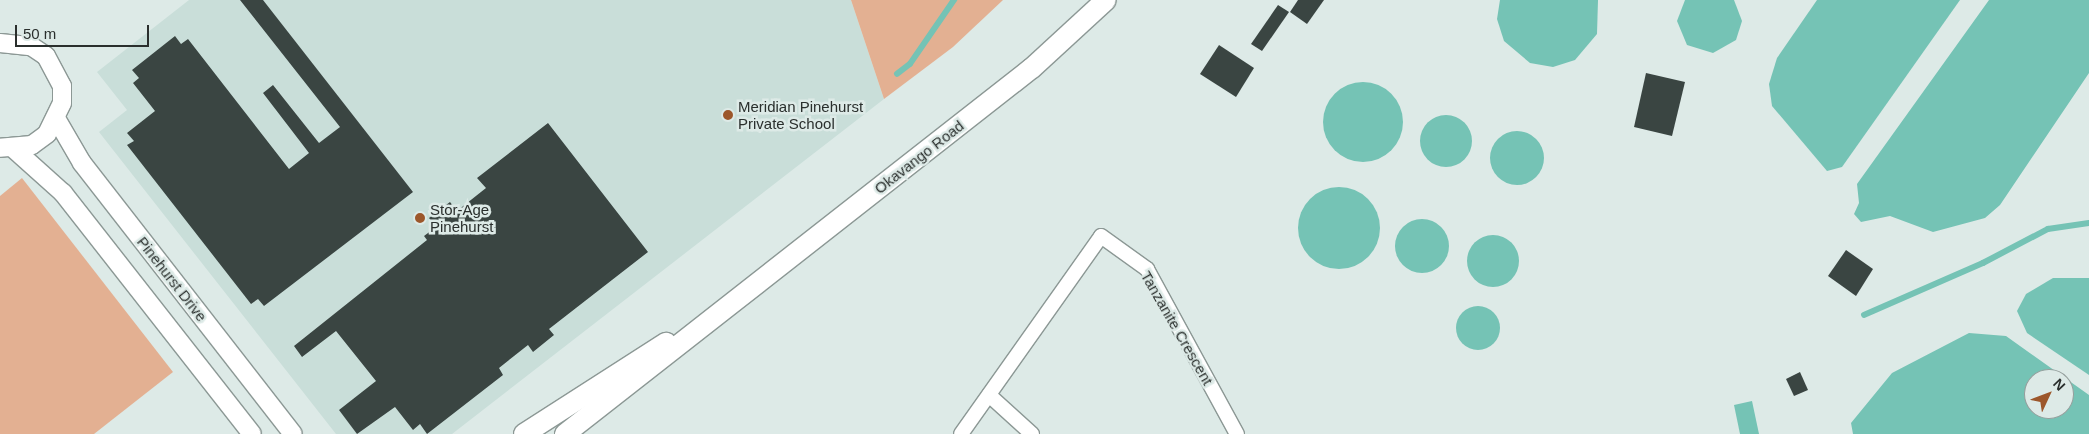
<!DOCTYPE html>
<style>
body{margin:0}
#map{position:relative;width:2089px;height:434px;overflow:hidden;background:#ddeae7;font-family:Helvetica,sans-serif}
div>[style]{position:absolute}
.built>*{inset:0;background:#c9ded9}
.green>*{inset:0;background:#e3b092}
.water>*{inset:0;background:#75c3b5}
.round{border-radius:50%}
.stream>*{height:5.5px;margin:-2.75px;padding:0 2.75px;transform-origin:2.75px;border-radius:2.75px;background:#75c3b5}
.building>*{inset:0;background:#3a4542}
.roads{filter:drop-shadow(1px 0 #8c9895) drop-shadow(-1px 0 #8c9895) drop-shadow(0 1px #8c9895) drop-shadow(0 -1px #8c9895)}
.minor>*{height:14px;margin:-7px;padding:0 7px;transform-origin:7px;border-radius:7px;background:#fff}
.tertiary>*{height:18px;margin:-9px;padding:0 9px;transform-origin:9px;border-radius:9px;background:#fff}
.secondary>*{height:20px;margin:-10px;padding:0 10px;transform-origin:10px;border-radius:10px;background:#fff}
.dots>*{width:14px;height:14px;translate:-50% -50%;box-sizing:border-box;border:2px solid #ddeae7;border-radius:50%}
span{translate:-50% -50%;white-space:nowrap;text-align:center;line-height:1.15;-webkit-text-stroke:5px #ddeae7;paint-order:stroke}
.poi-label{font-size:15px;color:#2a2f2d}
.left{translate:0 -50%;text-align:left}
.street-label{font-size:15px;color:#2a2f2d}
.north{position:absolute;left:2024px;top:369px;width:50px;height:50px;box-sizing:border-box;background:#ddeae7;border:1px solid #959f9d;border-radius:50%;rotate:47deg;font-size:14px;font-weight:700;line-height:20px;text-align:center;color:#2a2f2d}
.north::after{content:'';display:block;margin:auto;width:18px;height:22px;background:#9c572b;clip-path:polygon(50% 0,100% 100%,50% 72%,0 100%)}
.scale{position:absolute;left:15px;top:25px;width:134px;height:22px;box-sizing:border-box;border:2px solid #2a2f2d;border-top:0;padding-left:6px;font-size:15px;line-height:18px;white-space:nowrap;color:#2a2f2d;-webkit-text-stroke:4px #ddeae7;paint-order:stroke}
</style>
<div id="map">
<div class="built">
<div style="clip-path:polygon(189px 0,851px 0,884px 99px,452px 434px,336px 434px,99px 132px,127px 110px,97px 72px)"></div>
</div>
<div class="green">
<div style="clip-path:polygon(851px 0,1003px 0,953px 47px,884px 99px)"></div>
<div style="clip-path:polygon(22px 178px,173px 372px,94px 434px,0 434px,0 196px)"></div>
</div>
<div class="water">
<div style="clip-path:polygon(1500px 0,1598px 0,1597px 34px,1575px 60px,1553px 67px,1530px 63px,1504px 41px,1497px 19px)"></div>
<div style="clip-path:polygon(1685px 0,1734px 0,1742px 21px,1736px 40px,1713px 53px,1687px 45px,1677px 21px)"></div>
<div style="clip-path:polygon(1817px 0,1960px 0,1842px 167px,1827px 171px,1772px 106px,1769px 84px,1777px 58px)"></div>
<div style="clip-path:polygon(1989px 0,2089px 0,2089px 73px,2000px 205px,1985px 218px,1933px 232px,1890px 216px,1861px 222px,1854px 214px,1859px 203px,1857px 184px)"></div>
<div class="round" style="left:1323px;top:82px;width:80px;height:80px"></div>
<div class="round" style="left:1420px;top:115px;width:52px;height:52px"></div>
<div class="round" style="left:1490px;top:131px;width:54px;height:54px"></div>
<div class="round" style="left:1298px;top:187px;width:82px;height:82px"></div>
<div class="round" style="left:1395px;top:219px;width:54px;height:54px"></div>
<div class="round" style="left:1467px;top:235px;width:52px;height:52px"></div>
<div style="clip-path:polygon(2053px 278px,2089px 278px,2089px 375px,2027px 333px,2017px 311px,2026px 294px)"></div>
<div class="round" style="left:1456px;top:306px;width:44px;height:44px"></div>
<div style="clip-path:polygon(evenodd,1969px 333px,2006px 336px,2089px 395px,2089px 434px,1853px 434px,1851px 423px,1892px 373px,1969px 333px,2034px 379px,2064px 379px,2064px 409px,2034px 409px,2034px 379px)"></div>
<div style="clip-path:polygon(1752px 401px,1759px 434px,1740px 434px,1734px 405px)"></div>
</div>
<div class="stream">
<div style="left:897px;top:74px;width:16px;rotate:-38deg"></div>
<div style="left:910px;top:64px;width:78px;rotate:-55.5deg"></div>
<div style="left:1864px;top:315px;width:130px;rotate:-23.6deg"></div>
<div style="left:1983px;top:263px;width:73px;rotate:-27.6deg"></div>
<div style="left:2048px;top:229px;width:41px;rotate:-8.3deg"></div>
</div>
<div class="building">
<div style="clip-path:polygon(240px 0,263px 0,413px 192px,264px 306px,258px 299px,251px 304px,127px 145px,134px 141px,127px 133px,155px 111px,133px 83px,139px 78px,132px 70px,175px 36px,181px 44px,188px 39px,289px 169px,309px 153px,263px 93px,273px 85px,319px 143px,340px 127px)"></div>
<div style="clip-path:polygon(1298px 0,1324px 0,1307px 24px,1290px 12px)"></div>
<div style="clip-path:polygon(1278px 5px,1289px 12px,1262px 51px,1251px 44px)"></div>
<div style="clip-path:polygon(1219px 45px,1254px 68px,1236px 97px,1200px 74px)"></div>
<div style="clip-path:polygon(1646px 73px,1685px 82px,1672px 136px,1634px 127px)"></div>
<div style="clip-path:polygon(548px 123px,648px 252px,549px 329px,554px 335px,533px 352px,528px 345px,499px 368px,503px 375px,427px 434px,420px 424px,413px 430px,395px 407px,357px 434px,339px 410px,376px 381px,336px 331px,302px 357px,294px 346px,427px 240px,424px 236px,436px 227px,429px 218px,450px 202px,457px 211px,486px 188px,477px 178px)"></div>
<div style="clip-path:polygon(1846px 250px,1873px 269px,1856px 296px,1828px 276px)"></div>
<div style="clip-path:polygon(1800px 372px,1808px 390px,1794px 396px,1786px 379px)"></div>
</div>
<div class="roads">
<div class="minor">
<div style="left:989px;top:395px;width:58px;rotate:42.2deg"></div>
<div style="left:961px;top:434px;width:242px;rotate:-54.7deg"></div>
<div style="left:1101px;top:236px;width:57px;rotate:35.7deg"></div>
<div style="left:1147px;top:269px;width:188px;rotate:61.4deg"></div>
</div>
<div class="tertiary">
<div style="left:0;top:43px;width:31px;rotate:6deg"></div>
<div style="left:31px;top:46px;width:18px;rotate:34deg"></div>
<div style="left:46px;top:56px;width:34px;rotate:62deg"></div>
<div style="left:62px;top:86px;width:17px;rotate:90deg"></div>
<div style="left:62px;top:103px;width:34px;rotate:116deg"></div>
<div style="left:47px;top:134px;width:19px;rotate:144deg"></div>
<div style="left:32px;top:145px;width:32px;rotate:175deg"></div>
<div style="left:57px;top:120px;width:50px;rotate:59.8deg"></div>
<div style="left:82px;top:163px;width:343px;rotate:52.1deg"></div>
<div style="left:14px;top:149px;width:66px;rotate:41.9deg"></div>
<div style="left:63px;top:193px;width:306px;rotate:51.9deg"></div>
</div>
<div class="secondary">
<div style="left:524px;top:434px;width:169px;rotate:-32.7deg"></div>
<div style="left:565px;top:434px;width:593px;rotate:-38.09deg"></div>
<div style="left:1032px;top:68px;width:100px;rotate:-42.6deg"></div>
</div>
</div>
<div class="dots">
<div style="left:728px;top:115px;background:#9c572b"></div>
<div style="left:420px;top:218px;background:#9c572b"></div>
</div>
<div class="poi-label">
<span class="left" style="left:738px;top:115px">Meridian Pinehurst<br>Private School</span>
<span class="left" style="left:430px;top:218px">Stor-Age<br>Pinehurst</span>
</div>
<div class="street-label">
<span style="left:919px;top:157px;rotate:-38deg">Okavango Road</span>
<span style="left:172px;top:279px;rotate:52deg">Pinehurst Drive</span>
<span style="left:1177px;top:328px;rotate:60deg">Tanzanite Crescent</span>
</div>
<div class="north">N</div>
<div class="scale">50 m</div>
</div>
